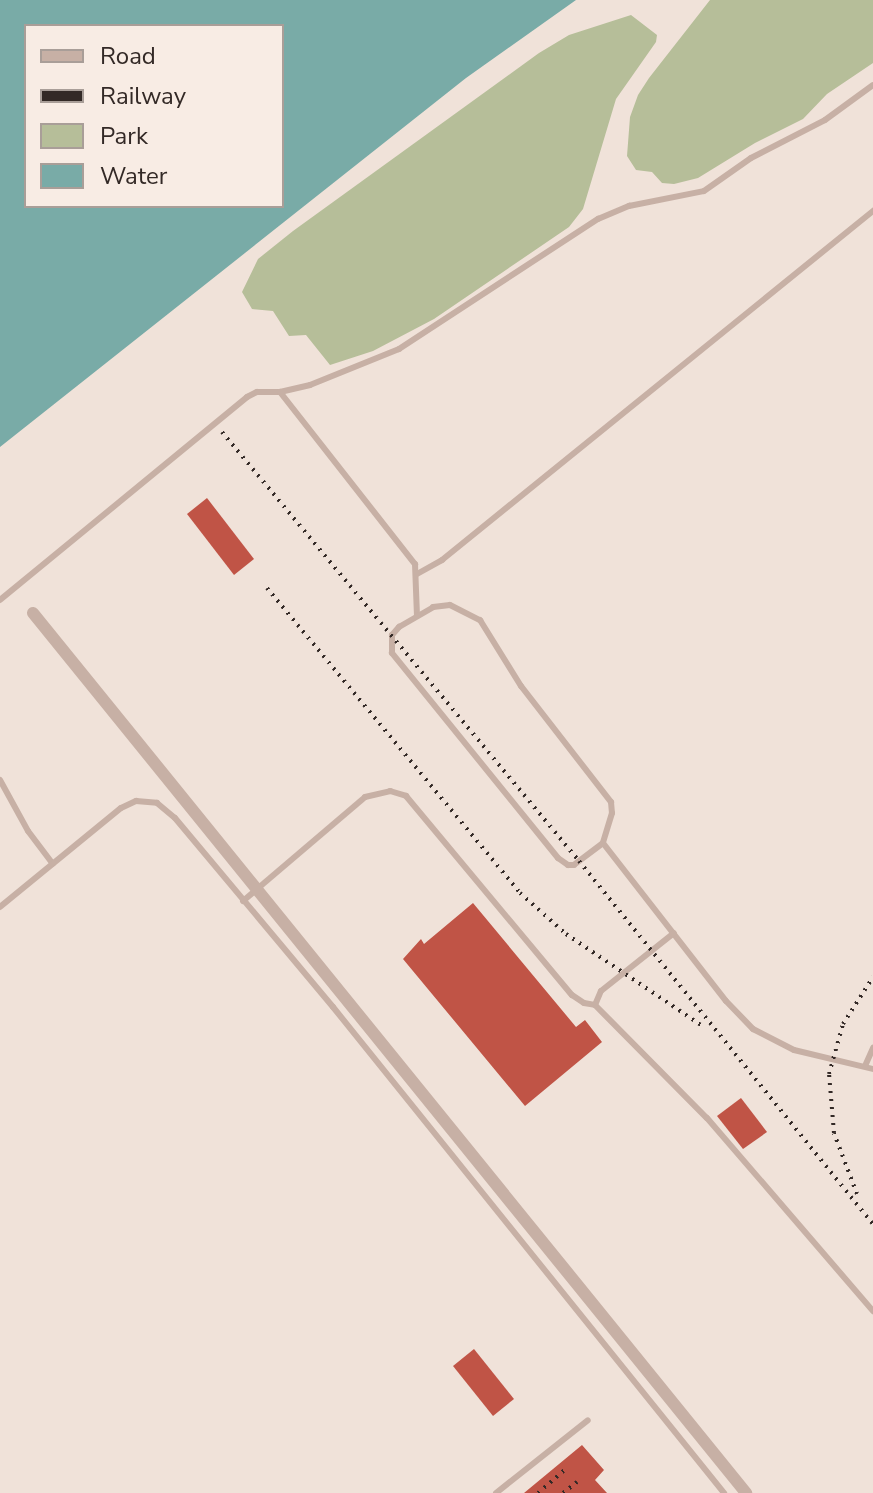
<!DOCTYPE html>
<style>
body{margin:0}
#map{position:relative;width:873px;height:1493px;overflow:hidden;background:#f0e2d9;font-family:"Nunito Sans",sans-serif}
div>[style]{position:absolute}
.green>*{inset:0;background:#b6be99}
.water>*{inset:0;background:#79aba7}
.building>*{inset:0;background:#c05446}
.lane>*{height:6px;margin:-3px;padding:0 3px;transform-origin:3px;border-radius:3px;background:#c7b0a5}
.street>*{height:12px;margin:-6px;padding:0 6px;transform-origin:6px;border-radius:6px;background:#c7b0a5}
.rail>*{height:4px;margin-top:-2px;transform-origin:0;background:repeating-linear-gradient(90deg,#332926 0 2px,transparent 0 8px)}
span{translate:-50% -50%;white-space:nowrap;text-align:center;line-height:1.15;-webkit-text-stroke:8px #f8ece4;paint-order:stroke}
.legend{position:absolute;left:24px;top:24px;width:260px;height:184px;box-sizing:border-box;background:#f8ece4;border:2px solid #a99e98;margin:0;padding:10px 14px;list-style:none;font-size:24px;color:#332926}
.legend li{display:flex;align-items:center;gap:16px;height:40px}
.legend b{width:40px;border:2px solid #a99e98}
</style>
<div id="map">
<div class="green">
<div style="clip-path:polygon(710px 0,873px 0,873px 63px,827px 94px,803px 119px,755px 143px,698px 178px,674px 184px,662px 183px,652px 172px,636px 170px,627px 156px,630px 117px,638px 95px,649px 78px)"></div>
<div style="clip-path:polygon(631px 15px,657px 35px,656px 42px,616px 99px,583px 209px,569px 227px,434px 319px,373px 351px,330px 365px,306px 335px,289px 336px,273px 311px,252px 309px,242px 292px,258px 259px,293px 231px,539px 53px,569px 35px)"></div>
</div>
<div class="water">
<div style="clip-path:polygon(evenodd,0 0,576px 0,466px 78px,0 447px,0 0,26px 26px,282px 26px,282px 206px,26px 206px,26px 26px)"></div>
</div>
<div class="building">
<div style="clip-path:polygon(207px 498px,254px 559px,234px 575px,187px 514px)"></div>
<div style="clip-path:polygon(473px 903px,576px 1027px,585px 1020px,602px 1042px,525px 1106px,403px 959px,421px 939px,424px 944px)"></div>
<div style="clip-path:polygon(741px 1098px,767px 1132px,743px 1149px,717px 1116px)"></div>
<div style="clip-path:polygon(474px 1349px,514px 1399px,493px 1416px,453px 1366px)"></div>
<div style="clip-path:polygon(582px 1445px,604px 1470px,595px 1480px,607px 1493px,524px 1493px)"></div>
</div>
<div class="lane">
<div style="left:280px;top:392px;width:219px;rotate:51.9deg"></div>
<div style="left:415px;top:564px;width:52px;rotate:87.8deg"></div>
<div style="left:417px;top:574px;width:29px;rotate:-29deg"></div>
<div style="left:442px;top:560px;width:555px;rotate:-39deg"></div>
<div style="left:0;top:600px;width:320px;rotate:-39.4deg"></div>
<div style="left:247px;top:397px;width:11px;rotate:-27deg"></div>
<div style="left:257px;top:392px;width:23px"></div>
<div style="left:280px;top:392px;width:31px;rotate:-13deg"></div>
<div style="left:310px;top:385px;width:96px;rotate:-22deg"></div>
<div style="left:399px;top:349px;width:238px;rotate:-33.2deg"></div>
<div style="left:598px;top:219px;width:34px;rotate:-23deg"></div>
<div style="left:629px;top:206px;width:76px;rotate:-11.3deg"></div>
<div style="left:704px;top:191px;width:57px;rotate:-35.1deg"></div>
<div style="left:751px;top:158px;width:83px;rotate:-27.2deg"></div>
<div style="left:825px;top:120px;width:59px;rotate:-36.1deg"></div>
<div style="left:450px;top:605px;width:34px;rotate:27deg"></div>
<div style="left:480px;top:620px;width:78px;rotate:58.2deg"></div>
<div style="left:521px;top:686px;width:147px;rotate:52.2deg"></div>
<div style="left:611px;top:802px;width:11px;rotate:85deg"></div>
<div style="left:612px;top:813px;width:31px;rotate:107deg"></div>
<div style="left:603px;top:843px;width:36px;rotate:143deg"></div>
<div style="left:574px;top:865px;width:6px;rotate:180deg"></div>
<div style="left:568px;top:865px;width:12px;rotate:-145deg"></div>
<div style="left:558px;top:858px;width:264px;rotate:-129deg"></div>
<div style="left:392px;top:653px;width:18px;rotate:-90deg"></div>
<div style="left:392px;top:635px;width:11px;rotate:-49deg"></div>
<div style="left:399px;top:627px;width:39px;rotate:-30deg"></div>
<div style="left:433px;top:607px;width:17px;rotate:-7deg"></div>
<div style="left:0;top:780px;width:58px;rotate:61.2deg"></div>
<div style="left:28px;top:831px;width:41px;rotate:52.9deg"></div>
<div style="left:603px;top:843px;width:200px;rotate:52.1deg"></div>
<div style="left:726px;top:1001px;width:39px;rotate:46deg"></div>
<div style="left:753px;top:1029px;width:46px;rotate:27.1deg"></div>
<div style="left:794px;top:1050px;width:81px;rotate:13.5deg"></div>
<div style="left:243px;top:901px;width:160px;rotate:-40.4deg"></div>
<div style="left:365px;top:797px;width:26px;rotate:-13deg"></div>
<div style="left:390px;top:791px;width:17px;rotate:17deg"></div>
<div style="left:406px;top:796px;width:259px;rotate:50.2deg"></div>
<div style="left:572px;top:995px;width:14px;rotate:34deg"></div>
<div style="left:584px;top:1003px;width:11px;rotate:10deg"></div>
<div style="left:595px;top:1005px;width:159px;rotate:45.3deg"></div>
<div style="left:707px;top:1118px;width:255px;rotate:49.3deg"></div>
<div style="left:0;top:907px;width:156px;rotate:-39.3deg"></div>
<div style="left:121px;top:808px;width:17px;rotate:-25deg"></div>
<div style="left:136px;top:801px;width:21px;rotate:5deg"></div>
<div style="left:157px;top:803px;width:23px;rotate:40deg"></div>
<div style="left:175px;top:818px;width:246px;rotate:50.1deg"></div>
<div style="left:333px;top:1007px;width:624px;rotate:51.18deg"></div>
<div style="left:595px;top:1005px;width:15px;rotate:-67deg"></div>
<div style="left:601px;top:991px;width:93px;rotate:-38.5deg"></div>
<div style="left:865px;top:1066px;width:20px;rotate:-66deg"></div>
<div style="left:496px;top:1493px;width:117px;rotate:-38.4deg"></div>
</div>
<div class="street">
<div style="left:33px;top:613px;width:1133px;rotate:50.98deg"></div>
</div>
<div class="rail">
<div style="left:222px;top:432px;width:558px;rotate:50.23deg"></div>
<div style="left:579px;top:861px;width:467px;rotate:51deg"></div>
<div style="left:267px;top:588px;width:396px;rotate:50.3deg"></div>
<div style="left:520px;top:893px;width:62px;rotate:41.7deg"></div>
<div style="left:566px;top:934px;width:166px;rotate:34deg"></div>
<div style="left:857px;top:1194px;width:65px;rotate:-110.7deg"></div>
<div style="left:834px;top:1133px;width:59px;rotate:-94.8deg"></div>
<div style="left:829px;top:1074px;width:52px;rotate:-74.4deg"></div>
<div style="left:843px;top:1024px;width:56px;rotate:-57.4deg"></div>
<div style="left:538px;top:1493px;width:37px;rotate:-41deg"></div>
<div style="left:563px;top:1493px;width:18px;rotate:-38deg"></div>
</div>
<ul class="legend">
<li><b style="height:10px;background:#c7b0a5"></b>Road</li>
<li><b style="height:10px;background:#332926"></b>Railway</li>
<li><b style="height:22px;background:#b6be99"></b>Park</li>
<li><b style="height:22px;background:#79aba7"></b>Water</li>
</ul>
</div>
